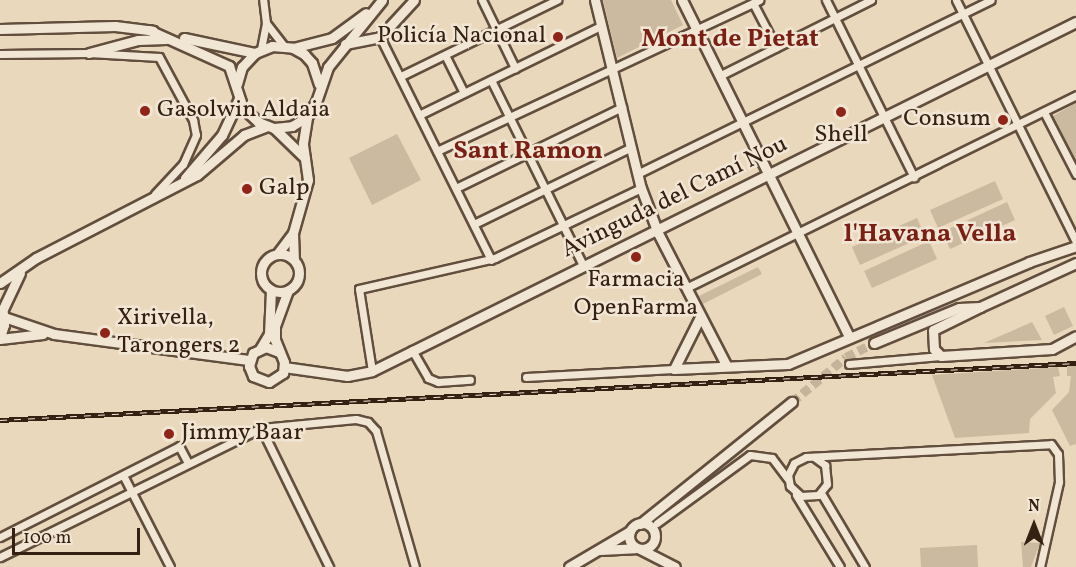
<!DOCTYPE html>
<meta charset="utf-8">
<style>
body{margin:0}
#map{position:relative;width:1076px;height:567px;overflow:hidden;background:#ead8bd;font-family:Vollkorn,serif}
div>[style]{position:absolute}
.green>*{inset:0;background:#cbb9a0}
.secondary-tunnel>*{height:9px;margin-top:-4.5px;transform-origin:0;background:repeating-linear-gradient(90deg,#c6b39b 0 9px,transparent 0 13.5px)}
.roads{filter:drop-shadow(2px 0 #624e3d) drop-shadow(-2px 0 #624e3d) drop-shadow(0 2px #624e3d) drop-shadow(0 -2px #624e3d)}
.street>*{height:7px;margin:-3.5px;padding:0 3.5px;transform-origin:3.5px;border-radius:3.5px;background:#f1e6d4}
.secondary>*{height:9px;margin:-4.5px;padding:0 4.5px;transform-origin:4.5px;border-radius:4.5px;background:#f1e6d4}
.secondary>.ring{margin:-4.5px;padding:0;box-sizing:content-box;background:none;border:9px solid #f1e6d4;border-radius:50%}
.rail>*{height:4.5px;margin-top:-2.25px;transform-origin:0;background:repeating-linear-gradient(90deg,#f1e6d4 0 7px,#352012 0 14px);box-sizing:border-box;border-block:2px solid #352012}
.dots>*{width:16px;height:16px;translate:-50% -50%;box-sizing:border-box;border:3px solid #f1e6d4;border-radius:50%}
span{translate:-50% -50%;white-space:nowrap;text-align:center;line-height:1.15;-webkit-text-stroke:5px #f1e6d4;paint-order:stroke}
.poi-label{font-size:24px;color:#352012}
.right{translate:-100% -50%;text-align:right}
.left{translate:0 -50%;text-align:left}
.street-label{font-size:24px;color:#352012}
.neighbourhood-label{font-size:26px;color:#7a1f14;font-weight:700}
.north{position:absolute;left:1004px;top:495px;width:60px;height:60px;-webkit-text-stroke:4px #f1e6d4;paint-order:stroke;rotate:0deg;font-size:16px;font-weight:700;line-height:24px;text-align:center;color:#352012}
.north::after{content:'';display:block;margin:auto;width:21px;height:27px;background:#352012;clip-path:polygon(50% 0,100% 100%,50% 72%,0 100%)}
.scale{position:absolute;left:12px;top:528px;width:128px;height:27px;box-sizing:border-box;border:3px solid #352012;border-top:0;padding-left:8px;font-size:18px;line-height:21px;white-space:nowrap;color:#352012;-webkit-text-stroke:4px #f1e6d4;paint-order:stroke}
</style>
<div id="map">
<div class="green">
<div style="clip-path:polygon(603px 0,671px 0,683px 25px,617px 58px)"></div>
<div style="clip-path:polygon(1076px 103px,1076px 160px,1053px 116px)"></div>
<div style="clip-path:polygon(397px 134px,421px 180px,372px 205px,349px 158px)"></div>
<div style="clip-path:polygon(995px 181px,1003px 199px,938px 228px,930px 210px)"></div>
<div style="clip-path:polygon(1007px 202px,1015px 220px,950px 249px,942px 232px)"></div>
<div style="clip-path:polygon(917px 218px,925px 236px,860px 265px,852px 247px)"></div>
<div style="clip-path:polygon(929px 241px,937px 259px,872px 288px,864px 271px)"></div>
<div style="clip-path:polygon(758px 267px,762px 274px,703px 304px,699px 296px)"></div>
<div style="clip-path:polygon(1064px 307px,1073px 326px,1054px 335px,1045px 316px)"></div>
<div style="clip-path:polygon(1032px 322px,1042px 340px,984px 343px)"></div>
<div style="clip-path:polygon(1067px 366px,1076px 366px,1076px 444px,1070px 446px,1052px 410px,1069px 392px,1071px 376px,1067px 376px)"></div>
<div style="clip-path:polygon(1058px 367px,1060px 376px,1053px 377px,1056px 393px,1030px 419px,1029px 433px,955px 438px,932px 375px)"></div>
<div style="clip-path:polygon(1021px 542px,1040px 543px,1031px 567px,1023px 567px)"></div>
<div style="clip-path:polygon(977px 545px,978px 567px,921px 567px,920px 548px)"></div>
</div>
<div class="secondary-tunnel">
<div style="left:792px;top:402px;width:70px;rotate:-39.8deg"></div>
<div style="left:846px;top:357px;width:31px;rotate:-27deg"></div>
</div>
<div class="roads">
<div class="street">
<div style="left:482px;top:0;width:76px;rotate:64.1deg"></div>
<div style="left:826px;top:0;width:198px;rotate:63.6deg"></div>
<div style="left:956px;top:0;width:270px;rotate:63.6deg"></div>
<div style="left:753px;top:3px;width:50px;rotate:62.4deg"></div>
<div style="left:266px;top:23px;width:29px;rotate:52deg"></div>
<div style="left:380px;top:37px;width:249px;rotate:63.5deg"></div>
<div style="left:261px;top:49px;width:26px;rotate:-79deg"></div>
<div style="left:266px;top:23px;width:23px;rotate:-97deg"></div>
<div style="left:0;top:54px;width:89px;rotate:-0.6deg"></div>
<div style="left:89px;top:53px;width:70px;rotate:3.3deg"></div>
<div style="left:159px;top:57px;width:72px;rotate:61.6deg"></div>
<div style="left:193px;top:120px;width:15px;rotate:79deg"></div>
<div style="left:196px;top:135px;width:32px;rotate:114deg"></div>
<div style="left:183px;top:164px;width:41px;rotate:133deg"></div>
<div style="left:445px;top:55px;width:42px;rotate:63.4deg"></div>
<div style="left:401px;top:76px;width:174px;rotate:-26deg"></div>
<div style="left:719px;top:76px;width:170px;rotate:-26.6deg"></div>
<div style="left:491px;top:80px;width:207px;rotate:63.6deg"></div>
<div style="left:1044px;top:112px;width:70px;rotate:62.7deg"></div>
<div style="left:419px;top:115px;width:203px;rotate:-26.1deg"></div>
<div style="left:437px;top:151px;width:356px;rotate:-25.1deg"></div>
<div style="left:637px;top:174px;width:394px;rotate:-26.2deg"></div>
<div style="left:456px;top:188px;width:185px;rotate:-26deg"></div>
<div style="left:474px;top:224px;width:174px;rotate:-26deg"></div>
<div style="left:686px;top:288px;width:435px;rotate:-26.3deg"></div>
<div style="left:412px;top:350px;width:32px;rotate:60deg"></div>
<div style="left:428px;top:378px;width:11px;rotate:22deg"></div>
<div style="left:438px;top:382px;width:32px;rotate:-4deg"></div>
<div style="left:849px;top:364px;width:92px;rotate:-5deg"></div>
<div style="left:372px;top:371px;width:83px;rotate:-99deg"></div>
<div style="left:359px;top:289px;width:139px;rotate:-12.8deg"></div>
<div style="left:495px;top:258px;width:162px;rotate:-25.6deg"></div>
<div style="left:526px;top:377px;width:148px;rotate:-3.1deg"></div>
<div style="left:261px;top:428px;width:155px;rotate:63.9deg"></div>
<div style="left:814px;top:457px;width:14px;rotate:36deg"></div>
<div style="left:825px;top:465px;width:19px;rotate:84deg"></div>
<div style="left:827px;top:484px;width:14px;rotate:129deg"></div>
<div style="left:818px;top:495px;width:17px;rotate:177deg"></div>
<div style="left:801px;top:496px;width:15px;rotate:-138deg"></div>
<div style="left:790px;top:486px;width:11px;rotate:-100deg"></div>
<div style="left:788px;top:475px;width:13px;rotate:-63deg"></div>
<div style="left:794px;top:463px;width:13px;rotate:-27deg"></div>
<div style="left:806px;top:457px;width:245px;rotate:-3deg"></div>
<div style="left:1051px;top:444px;width:12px;rotate:55deg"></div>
<div style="left:1058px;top:454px;width:28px;rotate:88deg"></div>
<div style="left:1059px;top:482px;width:87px;rotate:102.6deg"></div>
<div style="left:123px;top:475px;width:103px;rotate:62.9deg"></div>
<div style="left:821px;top:493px;width:86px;rotate:59.3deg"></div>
<div style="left:796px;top:495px;width:84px;rotate:58.6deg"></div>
<div style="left:657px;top:523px;width:115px;rotate:-36.2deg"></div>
<div style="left:750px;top:455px;width:22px;rotate:8deg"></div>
<div style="left:772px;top:458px;width:26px;rotate:53deg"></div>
<div style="left:0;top:537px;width:201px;rotate:-26.9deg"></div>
<div style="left:179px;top:446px;width:19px;rotate:62deg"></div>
<div style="left:0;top:557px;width:291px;rotate:-26.3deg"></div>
<div style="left:261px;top:428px;width:95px;rotate:-5.4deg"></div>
<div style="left:356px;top:419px;width:12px;rotate:14deg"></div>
<div style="left:368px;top:422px;width:12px;rotate:48deg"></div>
<div style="left:376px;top:431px;width:141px;rotate:74deg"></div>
</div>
<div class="secondary">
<div style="left:595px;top:0;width:194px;rotate:76.3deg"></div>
<div style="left:641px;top:188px;width:48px;rotate:69.3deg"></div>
<div style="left:658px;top:233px;width:148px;rotate:62.7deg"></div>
<div style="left:682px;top:0;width:377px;rotate:63.6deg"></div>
<div style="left:0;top:29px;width:115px;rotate:-1.5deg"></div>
<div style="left:115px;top:26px;width:38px;rotate:7deg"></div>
<div style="left:149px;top:30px;width:88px;rotate:24.2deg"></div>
<div style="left:229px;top:66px;width:44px;rotate:71.6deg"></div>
<div style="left:243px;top:108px;width:21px;rotate:43deg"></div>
<div style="left:258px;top:122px;width:17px;rotate:21deg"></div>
<div style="left:274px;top:128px;width:18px;rotate:-6deg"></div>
<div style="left:292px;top:126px;width:17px;rotate:-31deg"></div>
<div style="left:307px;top:117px;width:17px;rotate:-59deg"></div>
<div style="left:316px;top:102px;width:37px;rotate:-71deg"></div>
<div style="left:328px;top:67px;width:86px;rotate:-51.1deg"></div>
<div style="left:184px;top:38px;width:73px;rotate:11.9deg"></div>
<div style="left:345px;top:44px;width:36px;rotate:-11deg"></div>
<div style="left:380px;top:37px;width:50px;rotate:-47.4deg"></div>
<div style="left:293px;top:48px;width:40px;rotate:-14.4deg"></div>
<div style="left:332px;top:38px;width:42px;rotate:-36.3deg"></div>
<div style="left:89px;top:53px;width:51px;rotate:-14.9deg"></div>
<div style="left:138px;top:40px;width:28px;rotate:-2deg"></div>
<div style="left:237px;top:84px;width:18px;rotate:-74deg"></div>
<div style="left:242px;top:67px;width:19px;rotate:-47deg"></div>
<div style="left:255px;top:53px;width:18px;rotate:-22deg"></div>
<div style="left:272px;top:46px;width:21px;rotate:5deg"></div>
<div style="left:293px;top:48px;width:13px;rotate:29deg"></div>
<div style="left:304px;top:54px;width:12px;rotate:48deg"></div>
<div style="left:312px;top:63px;width:22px;rotate:72deg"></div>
<div style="left:274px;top:128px;width:43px;rotate:44.1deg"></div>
<div style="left:185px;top:178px;width:57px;rotate:-49.3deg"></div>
<div style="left:222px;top:135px;width:40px;rotate:-65deg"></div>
<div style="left:293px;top:233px;width:26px;rotate:88deg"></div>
<div style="left:278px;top:253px;width:25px;rotate:-53deg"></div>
<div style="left:293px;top:233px;width:55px;rotate:-74.2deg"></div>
<div style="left:308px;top:180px;width:37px;rotate:-98deg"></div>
<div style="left:303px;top:143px;width:26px;rotate:-81deg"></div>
<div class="ring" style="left:261px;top:254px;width:29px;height:29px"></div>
<div style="left:0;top:283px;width:44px;rotate:-34.8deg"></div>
<div style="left:36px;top:258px;width:181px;rotate:-27.3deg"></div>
<div style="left:197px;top:175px;width:62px;rotate:-40.4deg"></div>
<div style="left:244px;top:135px;width:25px;rotate:-21deg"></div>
<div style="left:980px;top:307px;width:52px;rotate:153.9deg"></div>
<div style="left:933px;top:330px;width:19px;rotate:87deg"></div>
<div style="left:934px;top:349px;width:10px;rotate:45deg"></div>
<div style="left:941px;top:356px;width:111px;rotate:-3.6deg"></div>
<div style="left:1052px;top:349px;width:27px;rotate:-28deg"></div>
<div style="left:2px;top:311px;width:42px;rotate:-64.7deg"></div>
<div style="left:4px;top:317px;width:53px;rotate:18.8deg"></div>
<div style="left:54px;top:334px;width:198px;rotate:7.6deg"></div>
<div style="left:0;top:337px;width:13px;rotate:-72deg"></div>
<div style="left:4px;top:325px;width:12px;rotate:-95deg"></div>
<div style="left:0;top:339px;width:43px;rotate:-6.6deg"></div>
<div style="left:874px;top:343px;width:92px;rotate:-22.4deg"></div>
<div style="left:959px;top:308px;width:21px;rotate:-3deg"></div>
<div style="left:980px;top:307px;width:106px;rotate:-24.6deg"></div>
<div style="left:260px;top:349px;width:17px;rotate:-59deg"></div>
<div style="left:269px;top:334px;width:44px;rotate:-87.4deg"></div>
<div style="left:279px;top:352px;width:14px;rotate:-159deg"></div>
<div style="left:266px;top:347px;width:14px;rotate:155deg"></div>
<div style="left:253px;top:353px;width:14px;rotate:107deg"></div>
<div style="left:249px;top:366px;width:11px;rotate:68deg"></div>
<div style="left:253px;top:376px;width:17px;rotate:21deg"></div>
<div style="left:269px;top:382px;width:17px;rotate:-33deg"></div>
<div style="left:283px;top:373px;width:11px;rotate:-85deg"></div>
<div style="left:284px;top:362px;width:24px;rotate:-112deg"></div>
<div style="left:275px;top:340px;width:14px;rotate:-90deg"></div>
<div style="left:275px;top:326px;width:38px;rotate:-70deg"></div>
<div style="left:284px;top:367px;width:64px;rotate:8.1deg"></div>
<div style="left:347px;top:376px;width:25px;rotate:-11deg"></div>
<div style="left:372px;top:371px;width:786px;rotate:-26.37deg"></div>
<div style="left:674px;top:369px;width:114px;rotate:-2.5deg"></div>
<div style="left:788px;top:364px;width:262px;rotate:-22.9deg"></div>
<div style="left:1029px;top:262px;width:50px;rotate:-18.8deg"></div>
<div style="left:674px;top:369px;width:56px;rotate:-63.4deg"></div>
<div class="ring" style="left:629px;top:523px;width:17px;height:17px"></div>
<div style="left:640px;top:524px;width:195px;rotate:-38.8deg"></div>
<div style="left:640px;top:549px;width:39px;rotate:27deg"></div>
<div style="left:600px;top:550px;width:35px;rotate:-3deg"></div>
<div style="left:569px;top:567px;width:71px;rotate:-30.5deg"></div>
</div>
</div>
<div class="rail">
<div style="left:0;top:420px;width:1078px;rotate:-3.03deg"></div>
</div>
<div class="dots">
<div style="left:558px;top:37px;background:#8f2418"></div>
<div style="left:145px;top:111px;background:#8f2418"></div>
<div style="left:841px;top:112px;background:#8f2418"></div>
<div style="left:1003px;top:120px;background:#8f2418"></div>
<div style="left:247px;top:189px;background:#8f2418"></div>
<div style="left:636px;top:257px;background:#8f2418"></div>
<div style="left:105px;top:333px;background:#8f2418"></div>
<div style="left:169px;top:434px;background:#8f2418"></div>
</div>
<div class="poi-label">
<span class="right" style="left:546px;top:37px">Policía Nacional</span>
<span class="left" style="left:157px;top:111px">Gasolwin Aldaia</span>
<span class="right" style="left:991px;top:120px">Consum</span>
<span style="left:841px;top:136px">Shell</span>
<span class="left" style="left:259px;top:189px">Galp</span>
<span style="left:636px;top:295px">Farmacia<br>OpenFarma</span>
<span class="left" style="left:117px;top:333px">Xirivella,<br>Tarongers 2</span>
<span class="left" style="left:181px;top:434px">Jimmy Baar</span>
</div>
<div class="street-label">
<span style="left:675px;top:198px;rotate:-26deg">Avinguda del Camí Nou</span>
</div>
<div class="neighbourhood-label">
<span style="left:730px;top:40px">Mont de Pietat</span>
<span style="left:528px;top:152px">Sant Ramon</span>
<span style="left:930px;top:235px">l'Havana Vella</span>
</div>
<div class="north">N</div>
<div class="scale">100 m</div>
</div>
